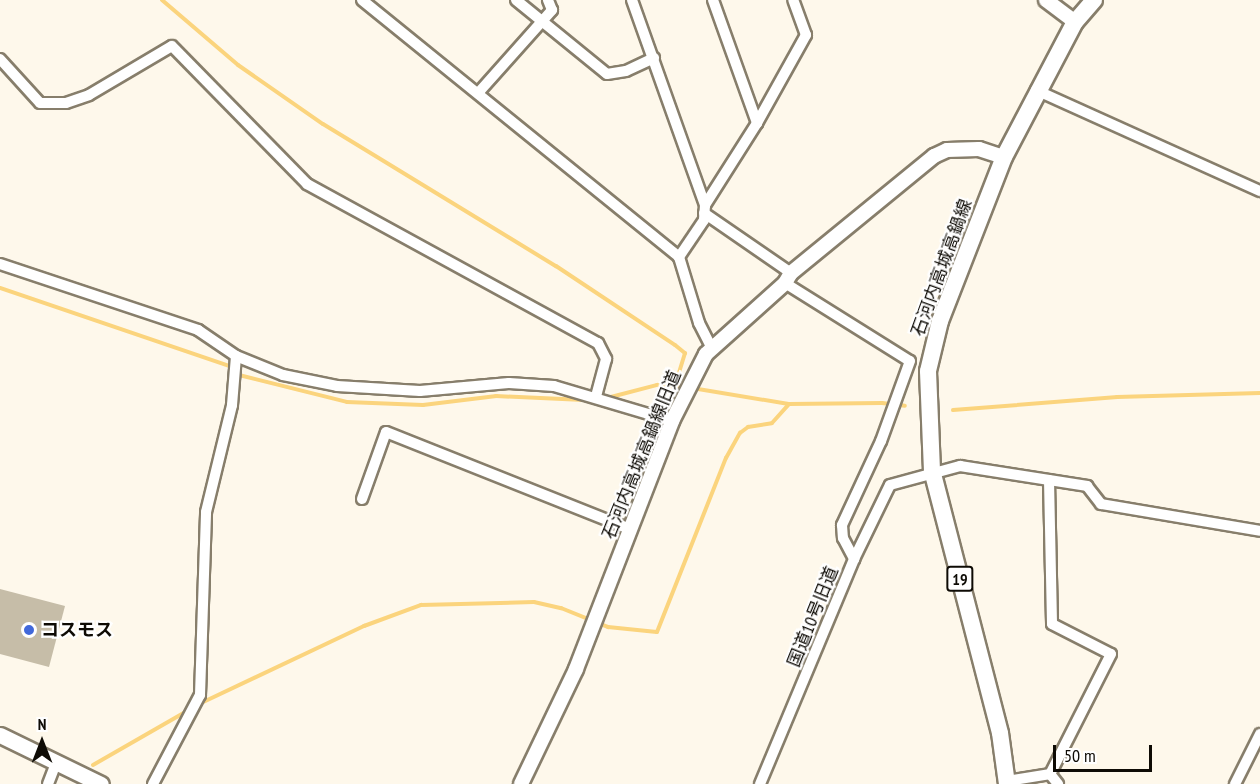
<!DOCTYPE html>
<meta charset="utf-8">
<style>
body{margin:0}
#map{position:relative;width:1260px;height:784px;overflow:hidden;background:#fef8eb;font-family:"PT Sans Narrow","Noto Sans JP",sans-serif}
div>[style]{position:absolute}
.stream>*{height:4px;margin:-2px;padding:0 2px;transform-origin:2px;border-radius:2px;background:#fbd47d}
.building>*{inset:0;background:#c6bda8}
.roads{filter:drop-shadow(2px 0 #877e6b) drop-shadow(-2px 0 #877e6b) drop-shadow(0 2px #877e6b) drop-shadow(0 -2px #877e6b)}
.minor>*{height:10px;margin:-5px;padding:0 5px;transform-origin:5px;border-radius:5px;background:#fff}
.tertiary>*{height:14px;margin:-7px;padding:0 7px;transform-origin:7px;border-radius:7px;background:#fff}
.secondary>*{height:15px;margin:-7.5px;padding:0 7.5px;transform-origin:7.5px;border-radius:7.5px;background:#fff}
.primary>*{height:16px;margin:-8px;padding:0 8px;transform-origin:8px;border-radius:8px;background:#fff}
.dots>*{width:16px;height:16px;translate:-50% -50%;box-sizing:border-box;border:3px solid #fff;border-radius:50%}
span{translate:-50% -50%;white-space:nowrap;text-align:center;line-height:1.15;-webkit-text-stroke:4.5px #fff;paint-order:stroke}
.shield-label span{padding:2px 4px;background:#fff;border:2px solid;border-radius:4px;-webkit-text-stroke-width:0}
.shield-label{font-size:16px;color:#0e0b05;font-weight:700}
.street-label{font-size:18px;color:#0e0b05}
.poi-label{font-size:18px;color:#0e0b05;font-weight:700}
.left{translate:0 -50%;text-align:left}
.north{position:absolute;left:12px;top:712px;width:60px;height:60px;-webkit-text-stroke:4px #fff;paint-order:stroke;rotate:0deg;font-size:16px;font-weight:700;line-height:24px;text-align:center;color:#0e0b05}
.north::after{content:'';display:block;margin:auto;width:21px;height:27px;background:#0e0b05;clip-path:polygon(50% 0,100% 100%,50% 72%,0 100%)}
.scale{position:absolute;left:1053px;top:745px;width:99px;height:27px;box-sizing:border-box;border:3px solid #0e0b05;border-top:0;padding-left:8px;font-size:18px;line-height:21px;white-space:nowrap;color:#0e0b05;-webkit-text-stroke:4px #fff;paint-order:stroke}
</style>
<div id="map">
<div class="stream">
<div style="left:162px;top:0;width:100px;rotate:40.5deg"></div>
<div style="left:238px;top:65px;width:103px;rotate:34.8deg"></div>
<div style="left:323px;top:124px;width:273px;rotate:31.4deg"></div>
<div style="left:556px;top:266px;width:143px;rotate:33.6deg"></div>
<div style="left:675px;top:345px;width:13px;rotate:39deg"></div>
<div style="left:685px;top:353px;width:34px;rotate:107deg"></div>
<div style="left:0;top:288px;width:245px;rotate:18.8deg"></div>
<div style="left:232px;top:367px;width:11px;rotate:49deg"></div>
<div style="left:239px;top:375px;width:111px;rotate:14deg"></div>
<div style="left:347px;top:402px;width:76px;rotate:2.3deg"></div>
<div style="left:423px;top:405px;width:74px;rotate:-7deg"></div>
<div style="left:496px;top:396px;width:88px;rotate:2.6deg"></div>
<div style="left:692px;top:388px;width:98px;rotate:9.4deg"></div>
<div style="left:789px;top:404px;width:93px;rotate:-0.6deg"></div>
<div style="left:882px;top:403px;width:23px;rotate:7deg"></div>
<div style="left:607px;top:398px;width:52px;rotate:-14.6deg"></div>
<div style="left:657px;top:385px;width:27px;rotate:4deg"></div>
<div style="left:953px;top:410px;width:165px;rotate:-4.5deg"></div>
<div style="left:1117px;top:397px;width:143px;rotate:-1.6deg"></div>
<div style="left:199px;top:704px;width:183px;rotate:-25.3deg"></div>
<div style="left:364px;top:626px;width:61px;rotate:-20.2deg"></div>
<div style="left:421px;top:605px;width:113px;rotate:-1.5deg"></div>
<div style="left:534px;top:602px;width:28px;rotate:13deg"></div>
<div style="left:561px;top:608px;width:51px;rotate:22deg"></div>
<div style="left:608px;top:627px;width:49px;rotate:5.8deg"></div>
<div style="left:657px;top:632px;width:187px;rotate:-68.4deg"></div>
<div style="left:726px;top:458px;width:29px;rotate:-61deg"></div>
<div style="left:740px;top:433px;width:10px;rotate:-37deg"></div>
<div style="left:748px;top:427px;width:24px;rotate:-9deg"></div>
<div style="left:772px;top:423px;width:25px;rotate:-48deg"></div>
<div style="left:93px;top:765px;width:108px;rotate:-29.9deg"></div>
</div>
<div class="building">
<div style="clip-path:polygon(0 589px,65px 606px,49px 667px,0 654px)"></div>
</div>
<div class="roads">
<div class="minor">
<div style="left:362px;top:0;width:408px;rotate:39deg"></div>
<div style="left:679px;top:257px;width:69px;rotate:73.1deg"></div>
<div style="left:699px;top:323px;width:28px;rotate:63deg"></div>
<div style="left:516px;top:0;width:117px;rotate:39.1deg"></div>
<div style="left:607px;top:74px;width:19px;rotate:-9deg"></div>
<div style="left:626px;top:71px;width:31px;rotate:-25deg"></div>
<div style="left:632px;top:0;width:218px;rotate:70.4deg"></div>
<div style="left:705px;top:205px;width:15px;rotate:94deg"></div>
<div style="left:704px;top:220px;width:45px;rotate:124deg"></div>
<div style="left:713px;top:0;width:131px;rotate:70.3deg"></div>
<div style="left:0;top:59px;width:59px;rotate:47.7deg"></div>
<div style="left:40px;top:103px;width:26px"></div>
<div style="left:66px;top:103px;width:24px;rotate:-19deg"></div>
<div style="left:89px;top:95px;width:96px;rotate:-30.6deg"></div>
<div style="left:172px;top:46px;width:193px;rotate:45.6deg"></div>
<div style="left:307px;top:184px;width:332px;rotate:28.7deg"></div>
<div style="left:598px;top:343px;width:18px;rotate:63deg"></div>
<div style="left:606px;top:359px;width:39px;rotate:105deg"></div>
<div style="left:1036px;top:90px;width:246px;rotate:24.3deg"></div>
<div style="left:479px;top:92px;width:110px;rotate:-48.3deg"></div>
<div style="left:552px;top:10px;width:11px;rotate:-112deg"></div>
<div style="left:705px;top:205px;width:97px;rotate:-57.6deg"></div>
<div style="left:757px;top:123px;width:101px;rotate:-60.9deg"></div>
<div style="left:806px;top:35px;width:37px;rotate:-110deg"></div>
<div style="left:704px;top:213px;width:106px;rotate:34.6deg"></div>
<div style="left:0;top:264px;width:209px;rotate:18.4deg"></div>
<div style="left:198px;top:330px;width:46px;rotate:34.4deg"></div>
<div style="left:236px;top:356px;width:51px;rotate:22deg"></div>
<div style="left:283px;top:375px;width:55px;rotate:11.5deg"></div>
<div style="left:337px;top:386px;width:83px;rotate:3.4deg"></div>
<div style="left:420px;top:391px;width:89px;rotate:-5.1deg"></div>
<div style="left:509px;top:383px;width:45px;rotate:3.8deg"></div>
<div style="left:554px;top:386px;width:123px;rotate:16.5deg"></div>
<div style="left:785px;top:283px;width:147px;rotate:32deg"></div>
<div style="left:910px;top:361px;width:85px;rotate:109.9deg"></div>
<div style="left:881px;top:441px;width:93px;rotate:114.9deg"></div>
<div style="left:842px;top:525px;width:13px;rotate:86deg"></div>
<div style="left:843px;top:538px;width:24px;rotate:62deg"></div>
<div style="left:1049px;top:480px;width:144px;rotate:88.8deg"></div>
<div style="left:1052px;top:624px;width:66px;rotate:27deg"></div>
<div style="left:1111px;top:654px;width:135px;rotate:116.9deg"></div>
<div style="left:362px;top:499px;width:71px;rotate:-70.3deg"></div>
<div style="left:386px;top:432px;width:263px;rotate:21.7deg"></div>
<div style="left:1050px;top:774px;width:13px;rotate:51deg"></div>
<div style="left:1007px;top:781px;width:44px;rotate:-9.2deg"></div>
<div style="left:48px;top:784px;width:22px;rotate:-69deg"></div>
<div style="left:153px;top:784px;width:101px;rotate:-62.2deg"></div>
<div style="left:200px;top:695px;width:183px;rotate:-88.1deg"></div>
<div style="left:206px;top:512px;width:110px;rotate:-76.3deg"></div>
<div style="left:232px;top:405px;width:49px;rotate:-85.3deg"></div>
<div style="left:760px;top:784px;width:244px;rotate:-67.3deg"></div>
<div style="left:854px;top:559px;width:82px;rotate:-64.1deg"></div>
<div style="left:890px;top:485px;width:73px;rotate:-15.2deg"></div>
<div style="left:960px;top:466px;width:129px;rotate:8.9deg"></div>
<div style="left:1087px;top:486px;width:23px;rotate:52deg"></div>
<div style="left:1101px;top:504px;width:161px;rotate:9.6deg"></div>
<div style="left:1235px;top:784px;width:56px;rotate:-63.4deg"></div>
</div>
<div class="tertiary">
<div style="left:1046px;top:0;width:36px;rotate:37deg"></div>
<div style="left:521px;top:784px;width:127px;rotate:-64.4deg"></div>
<div style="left:576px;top:669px;width:266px;rotate:-68.8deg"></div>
<div style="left:672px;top:421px;width:75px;rotate:-63.1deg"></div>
<div style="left:706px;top:354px;width:106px;rotate:-41.9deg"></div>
<div style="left:785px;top:283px;width:12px;rotate:-59deg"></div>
<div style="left:791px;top:273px;width:185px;rotate:-39.3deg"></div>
<div style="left:934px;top:156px;width:14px;rotate:-25deg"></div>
<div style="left:947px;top:150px;width:32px;rotate:-2deg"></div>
<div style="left:979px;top:149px;width:26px;rotate:18deg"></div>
</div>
<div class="secondary">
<div style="left:0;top:735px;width:112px;rotate:25.9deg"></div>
</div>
<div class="primary">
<div style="left:1007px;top:784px;width:51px;rotate:-97.8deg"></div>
<div style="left:1000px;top:733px;width:271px;rotate:-104.5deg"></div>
<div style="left:932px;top:471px;width:100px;rotate:-92.3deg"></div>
<div style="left:928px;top:371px;width:51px;rotate:-76.5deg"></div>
<div style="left:940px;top:321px;width:176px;rotate:-68.7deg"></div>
<div style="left:1004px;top:157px;width:153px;rotate:-62.3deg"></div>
<div style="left:1075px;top:22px;width:29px;rotate:-49deg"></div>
</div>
</div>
<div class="dots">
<div style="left:29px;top:630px;background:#4168da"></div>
</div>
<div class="shield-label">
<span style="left:960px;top:579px">19</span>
</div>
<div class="street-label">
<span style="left:942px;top:268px;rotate:-70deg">石河内高城高鍋線</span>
<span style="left:642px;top:455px;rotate:-68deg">石河内高城高鍋線旧道</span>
<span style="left:813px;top:617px;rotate:-68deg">国道10号旧道</span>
</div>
<div class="poi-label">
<span class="left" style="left:41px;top:630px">コスモス</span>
</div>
<div class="north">N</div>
<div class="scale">50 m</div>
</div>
